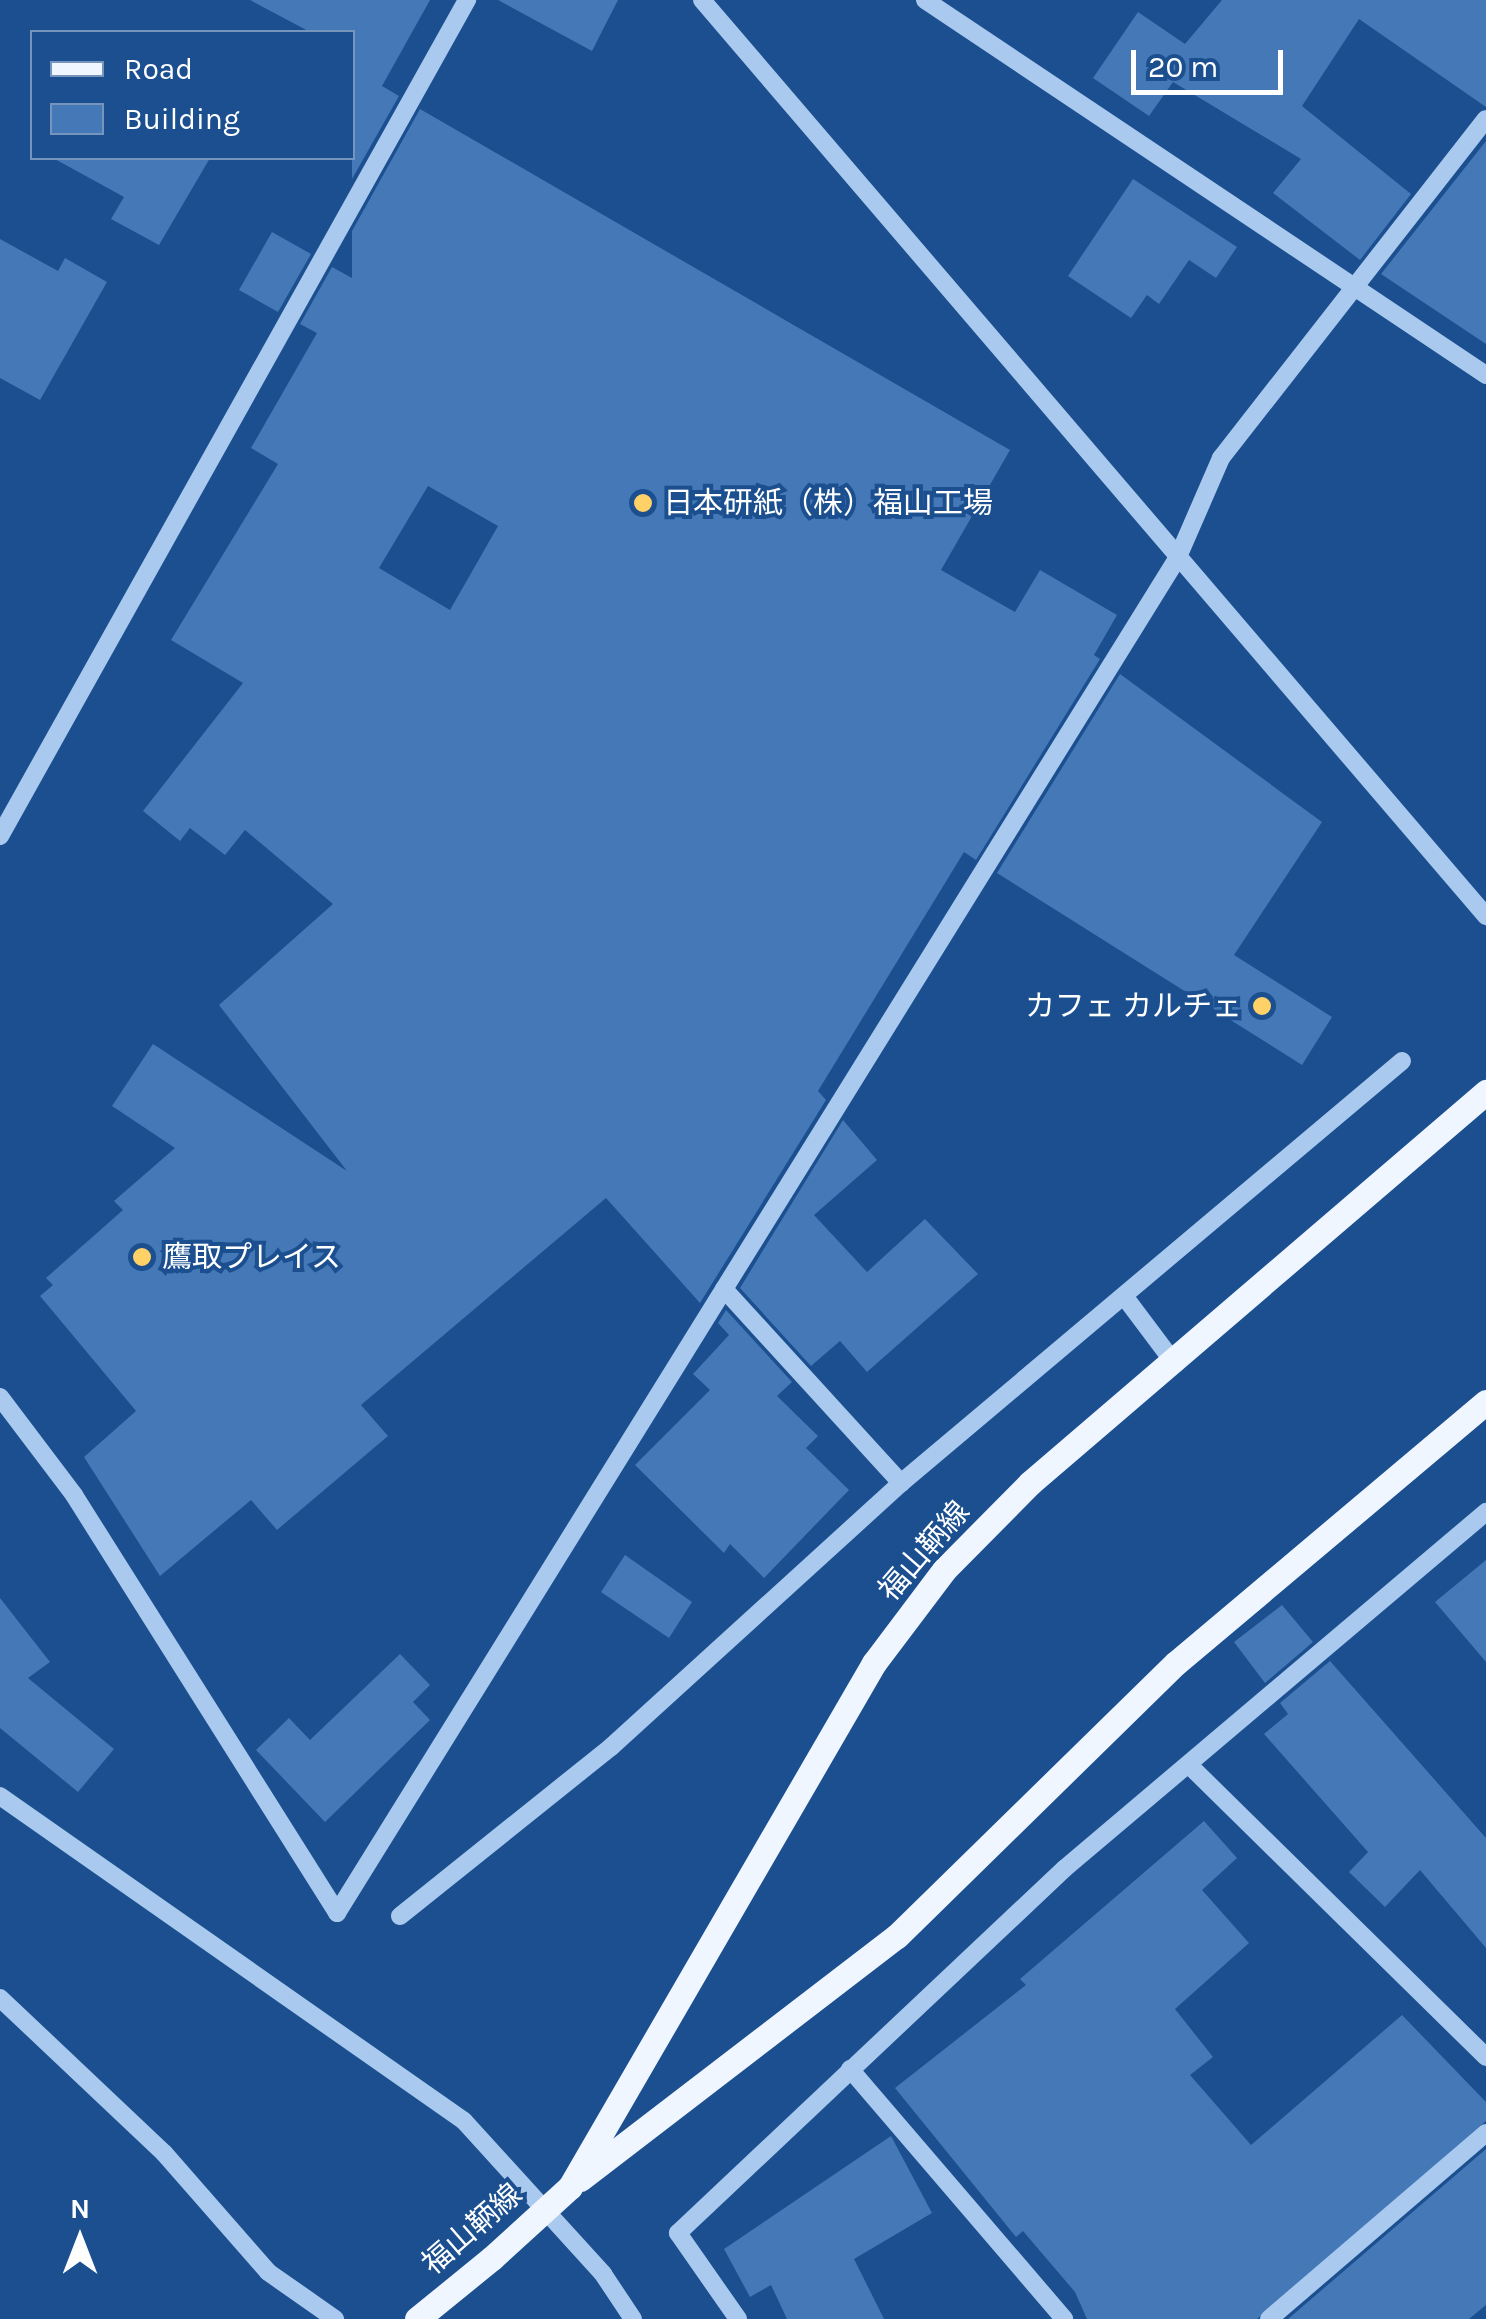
<!DOCTYPE html>
<meta charset="utf-8">
<style>
body{margin:0}
#map{position:relative;width:1486px;height:2319px;overflow:hidden;background:#1b4f8f;font-family:Karla,"Noto Sans JP",sans-serif}
div>[style]{position:absolute}
.building>*{inset:0;background:#4478b7}
.minor>*{height:18px;margin:-9px;padding:0 9px;transform-origin:9px;border-radius:9px;background:#a9c9ee}
.major>*{height:25px;margin:-12.5px;padding:0 12.5px;transform-origin:12.5px;border-radius:12.5px;background:#f0f6ff}
.major-bridge>*{height:25px;margin:-12.5px;padding:0 12.5px;transform-origin:12.5px;border-radius:12.5px;background:#f0f6ff}
.dots>*{width:28px;height:28px;translate:-50% -50%;box-sizing:border-box;border:5px solid #1b4f8f;border-radius:50%}
span{translate:-50% -50%;white-space:nowrap;text-align:center;line-height:1.15;-webkit-text-stroke:8px #1b4f8f;paint-order:stroke}
.poi-label{font-size:30px;color:#fff}
.left{translate:0 -50%;text-align:left}
.right{translate:-100% -50%;text-align:right}
.street-label{font-size:30px;color:#fff}
.legend{position:absolute;left:30px;top:30px;width:325px;height:130px;box-sizing:border-box;background:#1b4f8f;border:2px solid #7695bc;margin:0;padding:12px 18px;list-style:none;font-size:30px;color:#fff}
.legend li{display:flex;align-items:center;gap:20px;height:50px}
.legend b{width:50px;border:2px solid #7695bc}
.north{position:absolute;left:30px;top:2189px;width:100px;height:100px;-webkit-text-stroke:8px #1b4f8f;paint-order:stroke;rotate:0deg;font-size:28px;font-weight:700;line-height:40px;text-align:center;color:#fff}
.north::after{content:'';display:block;margin:auto;width:35px;height:45px;background:#fff;clip-path:polygon(50% 0,100% 100%,50% 72%,0 100%)}
.scale{position:absolute;left:1131px;top:50px;width:152px;height:45px;box-sizing:border-box;border:5px solid #fff;border-top:0;padding-left:12px;font-size:30px;line-height:35px;white-space:nowrap;color:#fff;-webkit-text-stroke:8px #1b4f8f;paint-order:stroke}
</style>
<div id="map">
<div class="building">
<div style="clip-path:polygon(250px 0,430px 0,382px 86px,399px 96px,352px 179px,352px 32px,310px 32px)"></div>
<div style="clip-path:polygon(498px 0,618px 0,592px 51px)"></div>
<div style="clip-path:polygon(1222px 0,1486px 0,1486px 107px,1359px 19px,1302px 106px,1411px 194px,1360px 260px,1273px 193px,1301px 159px,1173px 82px,1149px 116px,1093px 78px,1138px 12px,1185px 44px)"></div>
<div style="clip-path:polygon(evenodd,420px 109px,1010px 450px,941px 570px,1015px 612px,1040px 570px,1117px 615px,1094px 655px,1100px 659px,976px 860px,964px 852px,818px 1091px,826px 1100px,700px 1303px,606px 1198px,361px 1405px,388px 1436px,277px 1530px,251px 1500px,160px 1576px,84px 1457px,136px 1411px,40px 1296px,53px 1285px,46px 1278px,123px 1210px,114px 1201px,175px 1148px,112px 1106px,153px 1044px,347px 1171px,219px 1005px,333px 904px,245px 830px,225px 855px,190px 828px,180px 841px,143px 811px,243px 683px,171px 640px,278px 464px,251px 448px,317px 333px,300px 324px,332px 267px,352px 278px,352px 231px,420px 109px,428px 486px,498px 526px,450px 610px,379px 568px,428px 486px)"></div>
<div style="clip-path:polygon(1486px 141px,1486px 344px,1381px 274px)"></div>
<div style="clip-path:polygon(53px 158px,210px 158px,159px 245px,111px 219px,124px 197px)"></div>
<div style="clip-path:polygon(1133px 179px,1237px 247px,1216px 278px,1189px 260px,1159px 304px,1147px 295px,1131px 318px,1068px 276px)"></div>
<div style="clip-path:polygon(272px 232px,311px 254px,278px 312px,239px 290px)"></div>
<div style="clip-path:polygon(0 239px,58px 271px,65px 258px,107px 282px,40px 400px,0 378px)"></div>
<div style="clip-path:polygon(1120px 674px,1322px 822px,1234px 955px,1332px 1017px,1302px 1065px,997px 873px)"></div>
<div style="clip-path:polygon(843px 1120px,877px 1160px,814px 1215px,867px 1272px,925px 1219px,978px 1274px,867px 1372px,840px 1341px,811px 1366px,740px 1288px)"></div>
<div style="clip-path:polygon(726px 1310px,792px 1382px,777px 1396px,818px 1436px,806px 1448px,849px 1490px,764px 1578px,730px 1544px,724px 1553px,635px 1465px,710px 1390px,693px 1374px,729px 1335px,718px 1323px)"></div>
<div style="clip-path:polygon(625px 1555px,692px 1602px,669px 1638px,601px 1592px)"></div>
<div style="clip-path:polygon(1486px 1560px,1486px 1662px,1435px 1602px)"></div>
<div style="clip-path:polygon(0 1598px,50px 1662px,28px 1678px,114px 1749px,78px 1792px,0 1728px)"></div>
<div style="clip-path:polygon(1282px 1605px,1313px 1642px,1265px 1683px,1234px 1642px)"></div>
<div style="clip-path:polygon(400px 1654px,430px 1685px,413px 1702px,430px 1720px,325px 1822px,256px 1750px,289px 1718px,310px 1740px)"></div>
<div style="clip-path:polygon(1330px 1661px,1486px 1838px,1486px 1948px,1420px 1870px,1385px 1907px,1349px 1872px,1368px 1852px,1264px 1734px,1288px 1714px,1280px 1703px)"></div>
<div style="clip-path:polygon(1204px 1821px,1237px 1858px,1202px 1890px,1249px 1943px,1175px 2009px,1213px 2057px,1190px 2075px,1251px 2145px,1402px 2015px,1486px 2102px,1486px 2121px,1257px 2319px,1087px 2319px,1075px 2292px,1023px 2231px,1016px 2237px,895px 2088px,1026px 1985px,1020px 1979px)"></div>
<div style="clip-path:polygon(891px 2136px,932px 2213px,854px 2259px,884px 2319px,787px 2319px,771px 2285px,750px 2297px,724px 2249px)"></div>
<div style="clip-path:polygon(1486px 2149px,1486px 2305px,1469px 2319px,1288px 2319px)"></div>
</div>
<div class="minor">
<div style="left:702px;top:0;width:1206px;rotate:49.44deg"></div>
<div style="left:925px;top:0;width:675px;rotate:33.76deg"></div>
<div style="left:0;top:836px;width:958px;rotate:-60.81deg"></div>
<div style="left:724px;top:1289px;width:263px;rotate:47.6deg"></div>
<div style="left:1124px;top:1296px;width:85px;rotate:53.1deg"></div>
<div style="left:0;top:1397px;width:123px;rotate:52.9deg"></div>
<div style="left:74px;top:1495px;width:494px;rotate:57.8deg"></div>
<div style="left:337px;top:1913px;width:1596px;rotate:-58.19deg"></div>
<div style="left:1178px;top:557px;width:108px;rotate:-66.5deg"></div>
<div style="left:1221px;top:458px;width:430px;rotate:-52deg"></div>
<div style="left:1190px;top:1766px;width:415px;rotate:44.5deg"></div>
<div style="left:0;top:1796px;width:566px;rotate:35.01deg"></div>
<div style="left:464px;top:2121px;width:207px;rotate:47.7deg"></div>
<div style="left:603px;top:2274px;width:54px;rotate:56.3deg"></div>
<div style="left:400px;top:1916px;width:270px;rotate:-38.7deg"></div>
<div style="left:611px;top:1747px;width:392px;rotate:-42.3deg"></div>
<div style="left:901px;top:1483px;width:655px;rotate:-40.11deg"></div>
<div style="left:0;top:1998px;width:226px;rotate:43.4deg"></div>
<div style="left:164px;top:2153px;width:158px;rotate:48.8deg"></div>
<div style="left:268px;top:2272px;width:82px;rotate:35deg"></div>
<div style="left:850px;top:2069px;width:329px;rotate:49.4deg"></div>
<div style="left:738px;top:2319px;width:105px;rotate:-124.9deg"></div>
<div style="left:678px;top:2233px;width:531px;rotate:-43.32deg"></div>
<div style="left:1064px;top:1869px;width:553px;rotate:-40.23deg"></div>
<div style="left:1269px;top:2319px;width:286px;rotate:-40.6deg"></div>
</div>
<div class="major">
<div style="left:580px;top:2179px;width:399px;rotate:-37.5deg"></div>
<div style="left:897px;top:1936px;width:390px;rotate:-44.4deg"></div>
<div style="left:1176px;top:1663px;width:405px;rotate:-40.1deg"></div>
<div style="left:570px;top:2187px;width:606px;rotate:-59.88deg"></div>
<div style="left:874px;top:1663px;width:116px;rotate:-53deg"></div>
<div style="left:944px;top:1570px;width:122px;rotate:-45.3deg"></div>
<div style="left:1030px;top:1483px;width:601px;rotate:-40.61deg"></div>
<div style="left:417px;top:2319px;width:97px;rotate:-39.1deg"></div>
</div>
<div class="major-bridge">
<div style="left:492px;top:2258px;width:105px;rotate:-42.3deg"></div>
</div>
<div class="dots">
<div style="left:643px;top:503px;background:#ffd166"></div>
<div style="left:1262px;top:1006px;background:#ffd166"></div>
<div style="left:142px;top:1257px;background:#ffd166"></div>
</div>
<div class="poi-label">
<span class="left" style="left:663px;top:503px">日本研紙（株）福山工場</span>
<span class="right" style="left:1242px;top:1006px">カフェ カルチェ</span>
<span class="left" style="left:162px;top:1257px">鷹取プレイス</span>
</div>
<div class="street-label">
<span style="left:924px;top:1551px;rotate:-49deg">福山鞆線</span>
<span style="left:472px;top:2229px;rotate:-41deg">福山鞆線</span>
</div>
<ul class="legend">
<li><b style="height:12px;background:#f0f6ff"></b>Road</li>
<li><b style="height:28px;background:#4478b7"></b>Building</li>
</ul>
<div class="north">N</div>
<div class="scale">20 m</div>
</div>
